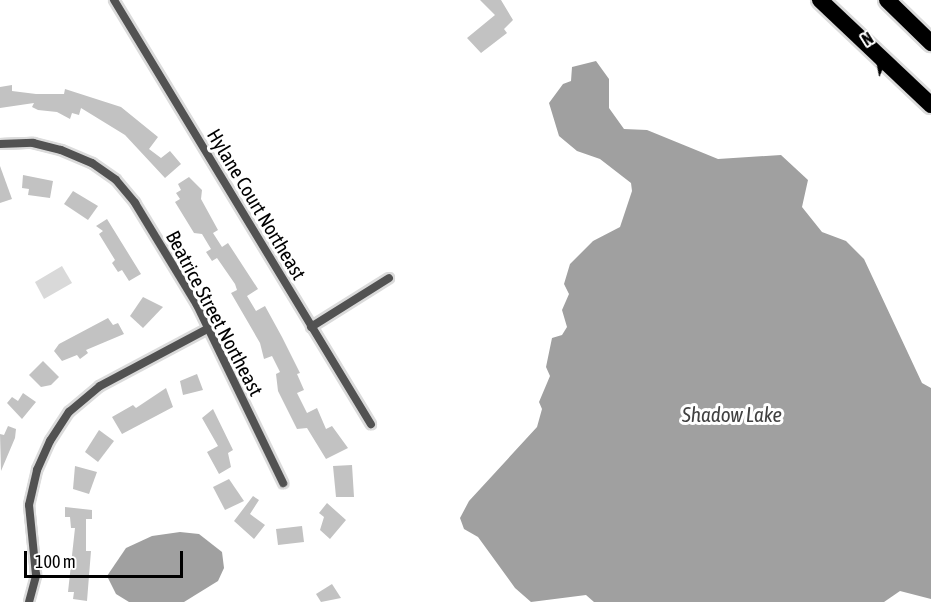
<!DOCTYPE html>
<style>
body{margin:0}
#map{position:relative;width:931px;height:602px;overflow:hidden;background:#fff;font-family:"Asap Condensed",sans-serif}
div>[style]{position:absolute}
.green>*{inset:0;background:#d9d9d9}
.water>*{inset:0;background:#a0a0a0}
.building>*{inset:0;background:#c2c2c2}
.roads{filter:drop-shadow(2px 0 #dbdbdb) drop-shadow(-2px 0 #dbdbdb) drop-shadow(0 2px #dbdbdb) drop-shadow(0 -2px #dbdbdb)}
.minor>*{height:8px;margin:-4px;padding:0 4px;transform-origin:4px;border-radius:4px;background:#525252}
.motorway>*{height:16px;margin:-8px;padding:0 8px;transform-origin:8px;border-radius:8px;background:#000}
span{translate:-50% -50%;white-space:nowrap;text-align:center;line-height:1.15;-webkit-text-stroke:6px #fff;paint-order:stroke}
.street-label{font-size:20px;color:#000}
.water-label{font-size:21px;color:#414141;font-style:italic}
.north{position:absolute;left:847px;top:24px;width:60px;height:60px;-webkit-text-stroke:4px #fff;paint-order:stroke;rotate:328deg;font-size:16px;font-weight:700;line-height:24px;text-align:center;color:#000}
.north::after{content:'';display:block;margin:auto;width:21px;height:27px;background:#000;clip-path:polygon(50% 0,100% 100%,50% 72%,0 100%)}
.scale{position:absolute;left:24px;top:551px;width:159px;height:27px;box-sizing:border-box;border:3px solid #000;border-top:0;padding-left:8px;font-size:18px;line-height:21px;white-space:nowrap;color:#000;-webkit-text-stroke:4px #fff;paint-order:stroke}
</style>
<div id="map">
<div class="green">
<div style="clip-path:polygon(62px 266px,72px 283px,44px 299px,35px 282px)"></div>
</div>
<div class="water">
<div style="clip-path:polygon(596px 61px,609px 79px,609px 108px,624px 129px,647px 130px,718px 159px,781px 155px,808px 180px,802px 207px,822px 232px,846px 241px,864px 259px,922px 383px,931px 388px,931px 599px,900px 591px,884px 602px,594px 602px,586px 595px,531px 602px,515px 588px,478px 537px,464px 529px,460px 518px,469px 501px,537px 427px,542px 409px,539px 402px,550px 376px,546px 367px,552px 338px,562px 335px,567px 327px,562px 310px,569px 294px,564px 284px,570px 264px,593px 241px,620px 227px,632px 191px,631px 183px,600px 159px,577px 151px,559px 136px,549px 103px,563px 84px,571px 81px,572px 67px)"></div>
<div style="clip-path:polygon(180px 532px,199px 534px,222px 552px,224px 568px,218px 581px,184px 602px,129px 602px,116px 594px,107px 576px,126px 548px,152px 536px)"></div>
</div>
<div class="building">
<div style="clip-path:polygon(480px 0,501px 0,513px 20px,504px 29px,507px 33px,481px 53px,467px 38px,495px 15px)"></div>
<div style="clip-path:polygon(12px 85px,12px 91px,36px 94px,64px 94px,65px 89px,121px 107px,158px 137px,149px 149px,161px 158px,170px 151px,181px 164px,165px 178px,125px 135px,81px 108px,79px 115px,72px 113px,70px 119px,57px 112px,38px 110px,32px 107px,34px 103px,0 108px,0 87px)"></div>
<div style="clip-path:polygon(0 166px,12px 199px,0 203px)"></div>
<div style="clip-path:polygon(23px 175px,53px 181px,50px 198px,28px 195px,29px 189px,22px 188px)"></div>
<div style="clip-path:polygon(189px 177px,202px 190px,201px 199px,218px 230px,213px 233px,222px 247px,228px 243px,258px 289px,247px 296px,256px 311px,265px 306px,282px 337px,300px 373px,297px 374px,304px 390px,297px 393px,307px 413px,317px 408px,326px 429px,332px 426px,348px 448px,326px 459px,307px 428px,297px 429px,278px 391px,276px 374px,280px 372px,272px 356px,264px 359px,260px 343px,231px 293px,237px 290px,235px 284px,217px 258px,212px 261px,206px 252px,211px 249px,202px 234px,194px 233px,175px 202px,180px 199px,176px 193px,181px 190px,178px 184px)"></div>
<div style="clip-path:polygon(73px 191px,98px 206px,88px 220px,64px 204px)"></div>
<div style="clip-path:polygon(107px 219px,141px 274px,129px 281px,122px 270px,118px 272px,112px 263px,115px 260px,99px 234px,103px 231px,96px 226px)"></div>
<div style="clip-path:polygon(143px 297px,163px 307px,143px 328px,130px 316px)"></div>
<div style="clip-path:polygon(108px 318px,113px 325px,118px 323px,124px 334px,86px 350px,88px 353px,80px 359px,77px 355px,62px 361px,54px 351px,59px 344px)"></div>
<div style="clip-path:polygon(43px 361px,59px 377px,51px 385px,41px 387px,29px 375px)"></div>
<div style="clip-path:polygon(197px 374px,203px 390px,183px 395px,180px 381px)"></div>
<div style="clip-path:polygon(166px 388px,173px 407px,122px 434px,112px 417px,133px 405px,136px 408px)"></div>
<div style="clip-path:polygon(23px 393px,36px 402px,22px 419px,7px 403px,12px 397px,18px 401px)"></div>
<div style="clip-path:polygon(213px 409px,233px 450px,228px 453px,231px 467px,219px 474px,207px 452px,218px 446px,202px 418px)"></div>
<div style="clip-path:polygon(8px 426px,16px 429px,15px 438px,1px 471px,0 434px,4px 435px)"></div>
<div style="clip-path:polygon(99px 430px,114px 441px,98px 462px,85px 452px)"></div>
<div style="clip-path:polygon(352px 465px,354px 497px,336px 497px,333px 466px)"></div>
<div style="clip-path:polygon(75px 466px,97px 472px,89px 494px,73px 489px)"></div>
<div style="clip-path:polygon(229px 479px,244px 501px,225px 510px,213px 487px)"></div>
<div style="clip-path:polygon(253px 496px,259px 500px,250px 514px,265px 525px,254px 539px,234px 521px)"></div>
<div style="clip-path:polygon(327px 503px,346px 520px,330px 539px,320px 530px,324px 517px,319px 513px)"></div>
<div style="clip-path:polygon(65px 507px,92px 510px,92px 519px,86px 519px,86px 551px,91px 551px,87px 601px,73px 599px,74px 592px,68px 592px,75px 528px,71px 528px,70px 517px,65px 517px)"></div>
<div style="clip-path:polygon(302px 526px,304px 542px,278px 545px,276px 529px)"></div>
<div style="clip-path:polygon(332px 584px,341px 598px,321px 602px,316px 594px)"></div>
</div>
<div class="roads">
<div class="minor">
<div style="left:114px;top:0;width:496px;rotate:58.8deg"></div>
<div style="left:0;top:144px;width:33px;rotate:-2deg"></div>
<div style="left:33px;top:143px;width:29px;rotate:14deg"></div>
<div style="left:61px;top:150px;width:34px;rotate:23deg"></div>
<div style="left:92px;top:163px;width:29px;rotate:35deg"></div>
<div style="left:116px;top:180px;width:30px;rotate:50deg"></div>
<div style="left:135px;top:203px;width:119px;rotate:58.7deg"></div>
<div style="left:197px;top:305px;width:198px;rotate:64.2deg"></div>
<div style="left:311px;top:327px;width:92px;rotate:-32.1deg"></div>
<div style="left:29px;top:602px;width:28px;rotate:-75deg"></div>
<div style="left:36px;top:575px;width:70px;rotate:-95.7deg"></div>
<div style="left:29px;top:505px;width:36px;rotate:-77deg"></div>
<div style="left:37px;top:470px;width:32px;rotate:-66deg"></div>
<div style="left:50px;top:441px;width:35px;rotate:-57deg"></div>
<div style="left:69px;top:412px;width:40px;rotate:-40deg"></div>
<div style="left:100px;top:386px;width:123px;rotate:-28deg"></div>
</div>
<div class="motorway">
<div style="left:820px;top:0;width:153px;rotate:43.4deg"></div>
<div style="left:887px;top:0;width:62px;rotate:44.3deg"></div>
</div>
</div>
<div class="street-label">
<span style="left:257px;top:204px;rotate:59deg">Hylane Court Northeast</span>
<span style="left:215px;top:313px;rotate:62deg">Beatrice Street Northeast</span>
</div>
<div class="water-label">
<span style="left:732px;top:414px">Shadow Lake</span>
</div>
<div class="north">N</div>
<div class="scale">100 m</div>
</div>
